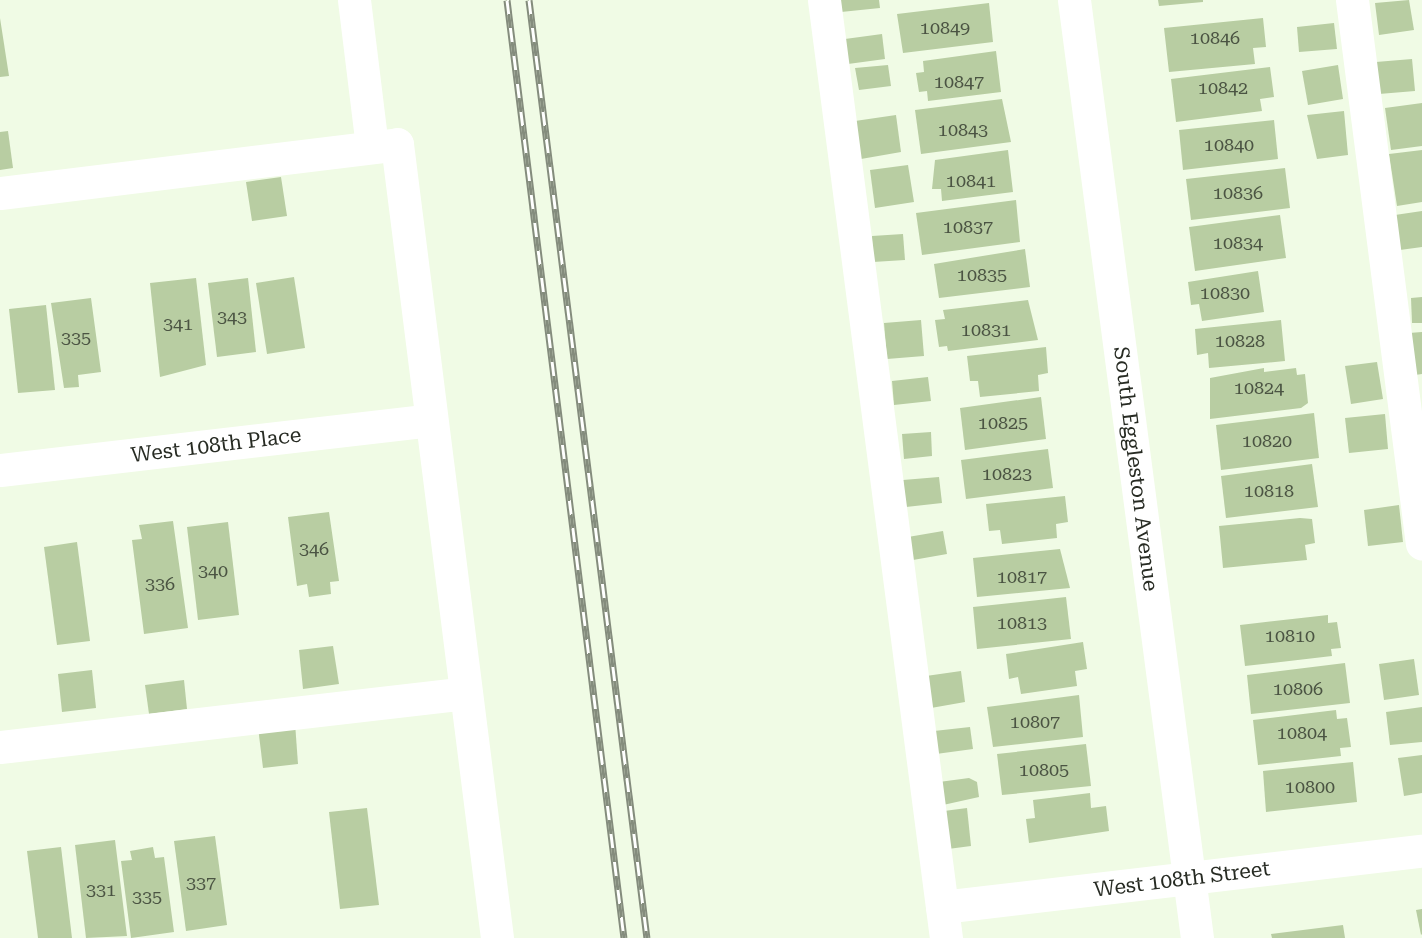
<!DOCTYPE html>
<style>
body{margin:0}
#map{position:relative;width:1422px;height:938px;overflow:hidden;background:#f0fbe5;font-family:"Roboto Serif",serif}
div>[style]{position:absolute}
.building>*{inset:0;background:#b8cda2}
.minor>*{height:33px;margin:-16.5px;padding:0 16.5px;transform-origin:16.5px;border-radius:16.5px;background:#fff}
.rail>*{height:7px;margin-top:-3.5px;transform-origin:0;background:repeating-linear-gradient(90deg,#fff 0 14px,#848c7d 0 28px);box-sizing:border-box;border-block:2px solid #848c7d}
span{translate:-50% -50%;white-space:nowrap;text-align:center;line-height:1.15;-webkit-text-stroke:5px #fff;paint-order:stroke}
.number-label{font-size:18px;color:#4b5443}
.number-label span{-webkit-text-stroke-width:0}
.street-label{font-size:21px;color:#272b23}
</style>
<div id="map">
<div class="building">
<div style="clip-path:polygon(839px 0,879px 0,880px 8px,841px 12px)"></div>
<div style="clip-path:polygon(1158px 0,1203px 0,1203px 2px,1159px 6px)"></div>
<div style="clip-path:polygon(1409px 0,1414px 30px,1379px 35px,1375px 3px)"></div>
<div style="clip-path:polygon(989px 3px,993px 42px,903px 53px,897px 14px)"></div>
<div style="clip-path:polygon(0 18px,9px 76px,0 77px)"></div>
<div style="clip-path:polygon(1263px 18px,1266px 47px,1253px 48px,1255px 64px,1169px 72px,1164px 28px)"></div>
<div style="clip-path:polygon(1334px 23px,1337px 49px,1299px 52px,1297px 27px)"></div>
<div style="clip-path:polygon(882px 34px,885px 59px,848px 64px,845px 39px)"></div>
<div style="clip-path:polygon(996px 51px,1001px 92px,928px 101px,927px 91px,919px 92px,916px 73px,924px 72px,923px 61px)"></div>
<div style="clip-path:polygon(1412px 59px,1415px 91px,1379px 94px,1376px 62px)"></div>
<div style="clip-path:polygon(888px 65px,891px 86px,859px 90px,855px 68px)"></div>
<div style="clip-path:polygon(1338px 65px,1343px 99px,1308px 105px,1302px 71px)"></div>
<div style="clip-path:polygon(1270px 67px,1274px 97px,1260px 99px,1262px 111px,1176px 122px,1171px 79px)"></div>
<div style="clip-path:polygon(1002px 99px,1011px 142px,921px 154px,915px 110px)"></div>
<div style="clip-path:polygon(1422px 103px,1422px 146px,1391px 150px,1385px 108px)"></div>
<div style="clip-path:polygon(1344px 111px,1348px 155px,1317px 159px,1307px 115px)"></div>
<div style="clip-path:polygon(896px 115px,901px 152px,861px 159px,855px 121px)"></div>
<div style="clip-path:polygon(1274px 120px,1278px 159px,1183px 170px,1179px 130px)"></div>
<div style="clip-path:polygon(8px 131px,13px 168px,0 170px,0 132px)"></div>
<div style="clip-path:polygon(1008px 150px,1013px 192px,942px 201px,941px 189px,932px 189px,935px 160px)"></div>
<div style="clip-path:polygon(1422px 150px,1422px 202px,1397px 206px,1389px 154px)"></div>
<div style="clip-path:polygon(908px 165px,914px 202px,875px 208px,870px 170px)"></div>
<div style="clip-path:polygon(1285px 168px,1290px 208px,1191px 220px,1186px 179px)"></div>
<div style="clip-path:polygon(281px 177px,287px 216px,252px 221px,246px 182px)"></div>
<div style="clip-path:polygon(1016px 200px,1020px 242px,922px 255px,916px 213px)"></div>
<div style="clip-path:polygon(1422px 211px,1422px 247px,1400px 250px,1395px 215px)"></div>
<div style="clip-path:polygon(1280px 215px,1286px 258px,1195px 271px,1189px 227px)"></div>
<div style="clip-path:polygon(903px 234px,905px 260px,873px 262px,872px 236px)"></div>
<div style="clip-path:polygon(1025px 249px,1030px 287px,939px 298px,934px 264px)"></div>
<div style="clip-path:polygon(1258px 271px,1264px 312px,1202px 321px,1199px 304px,1191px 305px,1188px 282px)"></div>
<div style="clip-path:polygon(294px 277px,305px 348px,267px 354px,256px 283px)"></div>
<div style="clip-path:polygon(196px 278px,206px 365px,160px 377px,150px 283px)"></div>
<div style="clip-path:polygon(248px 278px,256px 352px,217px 357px,208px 283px)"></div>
<div style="clip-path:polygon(1422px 297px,1422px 323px,1412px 323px,1411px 298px)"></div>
<div style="clip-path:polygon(91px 298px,101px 372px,78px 375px,79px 387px,64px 388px,51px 303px)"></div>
<div style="clip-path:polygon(1028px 300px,1038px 340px,948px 351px,947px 346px,939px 347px,935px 320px,945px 319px,943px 310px)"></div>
<div style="clip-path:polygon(46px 305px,55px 390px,18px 393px,9px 309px)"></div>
<div style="clip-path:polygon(921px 320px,924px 356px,887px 359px,884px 323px)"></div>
<div style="clip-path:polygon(1281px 320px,1285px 361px,1209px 368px,1208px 353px,1197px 355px,1195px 329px)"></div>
<div style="clip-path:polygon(1422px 332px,1422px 374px,1415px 375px,1409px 333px)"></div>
<div style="clip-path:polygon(1046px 347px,1048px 373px,1038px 375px,1039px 391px,980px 397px,978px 381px,970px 381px,967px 356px)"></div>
<div style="clip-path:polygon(1377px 362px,1383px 399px,1351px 404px,1345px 366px)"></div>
<div style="clip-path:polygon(1264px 368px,1264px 372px,1296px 368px,1297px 375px,1305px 374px,1308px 403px,1301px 408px,1210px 419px,1210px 378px)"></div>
<div style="clip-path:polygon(928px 377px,931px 401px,894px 405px,892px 381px)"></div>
<div style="clip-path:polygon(1041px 397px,1046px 439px,965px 450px,960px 408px)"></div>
<div style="clip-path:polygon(1314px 413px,1319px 458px,1221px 470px,1216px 425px)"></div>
<div style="clip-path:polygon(1385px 414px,1388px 449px,1349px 453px,1345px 418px)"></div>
<div style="clip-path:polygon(931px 432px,932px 456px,904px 459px,902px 434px)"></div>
<div style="clip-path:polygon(1048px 449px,1053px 488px,966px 499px,961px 460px)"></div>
<div style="clip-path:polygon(1312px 464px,1318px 507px,1226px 518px,1221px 476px)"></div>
<div style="clip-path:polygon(939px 477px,942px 503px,906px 507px,903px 480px)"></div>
<div style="clip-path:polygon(1065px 496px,1068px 522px,1056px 524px,1057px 538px,1002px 544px,1000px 530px,989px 531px,986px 504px)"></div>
<div style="clip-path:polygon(1399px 505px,1403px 542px,1368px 546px,1364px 510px)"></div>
<div style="clip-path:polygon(329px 512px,339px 581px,330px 582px,331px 594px,309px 597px,307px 584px,297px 586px,288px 517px)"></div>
<div style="clip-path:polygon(1300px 518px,1312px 519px,1315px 543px,1305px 545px,1307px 560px,1223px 568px,1219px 526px)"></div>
<div style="clip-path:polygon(173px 521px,188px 628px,144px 634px,132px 540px,142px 539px,139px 525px)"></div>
<div style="clip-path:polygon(228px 522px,239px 615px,198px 620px,187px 527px)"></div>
<div style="clip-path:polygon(943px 531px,947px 554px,913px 560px,908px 537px)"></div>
<div style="clip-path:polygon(77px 542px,90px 641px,57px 645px,44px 547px)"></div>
<div style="clip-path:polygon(1060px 549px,1070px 588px,977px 597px,973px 558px)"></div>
<div style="clip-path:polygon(1066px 597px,1071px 639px,977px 649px,973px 607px)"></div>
<div style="clip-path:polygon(1328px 615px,1328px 623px,1337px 622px,1341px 648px,1331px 649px,1332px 656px,1245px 666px,1240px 625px)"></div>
<div style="clip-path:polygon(1083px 642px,1087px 669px,1075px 671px,1077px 686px,1021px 694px,1018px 677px,1009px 679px,1006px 654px)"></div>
<div style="clip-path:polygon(333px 646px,339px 684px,303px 689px,299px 650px)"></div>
<div style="clip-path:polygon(1414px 659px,1419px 695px,1384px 700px,1379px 664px)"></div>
<div style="clip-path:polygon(1345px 663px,1350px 703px,1251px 714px,1247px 675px)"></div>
<div style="clip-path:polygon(92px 670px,96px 708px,62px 712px,58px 674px)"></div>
<div style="clip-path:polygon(961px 671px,965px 702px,931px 708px,926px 676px)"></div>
<div style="clip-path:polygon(184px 680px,187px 709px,149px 714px,145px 685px)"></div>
<div style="clip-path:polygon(1079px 695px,1083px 737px,993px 747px,987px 707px)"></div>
<div style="clip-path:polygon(1422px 707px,1422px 742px,1390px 745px,1386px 712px)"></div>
<div style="clip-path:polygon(1336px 710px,1337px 719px,1347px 718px,1351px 747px,1340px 748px,1341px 756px,1258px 765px,1253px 720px)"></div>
<div style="clip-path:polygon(295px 723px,298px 764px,263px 768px,258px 727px)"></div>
<div style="clip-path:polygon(970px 727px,973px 749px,936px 754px,934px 731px)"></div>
<div style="clip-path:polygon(1086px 744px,1091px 786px,1002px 795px,997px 754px)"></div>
<div style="clip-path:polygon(1422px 755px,1422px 793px,1404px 796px,1398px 758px)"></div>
<div style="clip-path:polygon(1353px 762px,1357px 802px,1266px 812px,1263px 771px)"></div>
<div style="clip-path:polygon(969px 778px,977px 782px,979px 797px,943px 805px,939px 782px)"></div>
<div style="clip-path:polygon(1090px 793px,1091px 808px,1106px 806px,1109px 831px,1029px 843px,1026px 819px,1035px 818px,1033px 800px)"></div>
<div style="clip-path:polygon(367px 808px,379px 905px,340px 909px,329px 812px)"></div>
<div style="clip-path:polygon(967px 808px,971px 846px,948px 849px,944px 811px)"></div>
<div style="clip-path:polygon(215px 836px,227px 925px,186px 931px,174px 841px)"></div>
<div style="clip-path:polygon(115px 840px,127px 936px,86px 938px,75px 845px)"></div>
<div style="clip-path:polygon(61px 847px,72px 938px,38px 938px,27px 851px)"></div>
<div style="clip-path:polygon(153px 847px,155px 858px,164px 857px,174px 932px,131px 938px,121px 861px,132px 860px,130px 851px)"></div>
<div style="clip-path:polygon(1422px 909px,1422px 934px,1421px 935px,1416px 910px)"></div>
<div style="clip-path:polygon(1343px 925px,1345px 938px,1272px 938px,1271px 934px)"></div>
</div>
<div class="minor">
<div style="left:354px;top:0;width:148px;rotate:83deg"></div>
<div style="left:824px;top:0;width:946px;rotate:82.59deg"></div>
<div style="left:1074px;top:0;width:946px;rotate:82.53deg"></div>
<div style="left:1352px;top:0;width:548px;rotate:82.67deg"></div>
<div style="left:0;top:193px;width:400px;rotate:-7deg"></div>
<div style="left:397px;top:144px;width:800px;rotate:82.82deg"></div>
<div style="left:0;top:470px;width:434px;rotate:-6.6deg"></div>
<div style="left:0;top:747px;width:469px;rotate:-6.6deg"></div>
<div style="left:942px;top:907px;width:483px;rotate:-6.7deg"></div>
</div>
<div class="rail">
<div style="left:507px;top:0;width:945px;rotate:82.89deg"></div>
<div style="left:529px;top:0;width:945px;rotate:82.83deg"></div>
</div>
<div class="number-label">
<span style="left:945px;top:28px">10849</span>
<span style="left:1215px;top:38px">10846</span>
<span style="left:959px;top:82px">10847</span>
<span style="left:1223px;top:88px">10842</span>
<span style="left:963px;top:130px">10843</span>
<span style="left:1229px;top:145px">10840</span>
<span style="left:971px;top:181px">10841</span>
<span style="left:1238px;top:193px">10836</span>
<span style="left:968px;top:227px">10837</span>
<span style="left:1238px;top:243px">10834</span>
<span style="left:982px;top:275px">10835</span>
<span style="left:1225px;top:293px">10830</span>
<span style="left:232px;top:317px">343</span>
<span style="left:178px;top:324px">341</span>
<span style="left:986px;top:330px">10831</span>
<span style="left:76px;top:338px">335</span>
<span style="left:1240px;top:341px">10828</span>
<span style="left:1259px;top:388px">10824</span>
<span style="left:1003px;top:423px">10825</span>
<span style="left:1267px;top:441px">10820</span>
<span style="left:1007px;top:474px">10823</span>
<span style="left:1269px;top:491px">10818</span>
<span style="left:314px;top:549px">346</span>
<span style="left:213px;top:571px">340</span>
<span style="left:1022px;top:577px">10817</span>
<span style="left:160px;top:584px">336</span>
<span style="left:1022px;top:623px">10813</span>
<span style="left:1290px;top:636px">10810</span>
<span style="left:1298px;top:689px">10806</span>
<span style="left:1035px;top:722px">10807</span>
<span style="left:1302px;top:733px">10804</span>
<span style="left:1044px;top:770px">10805</span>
<span style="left:1310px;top:787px">10800</span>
<span style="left:201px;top:883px">337</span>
<span style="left:101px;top:890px">331</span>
<span style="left:147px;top:897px">335</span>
</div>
<div class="street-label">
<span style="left:216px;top:445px;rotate:-7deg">West 108th Place</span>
<span style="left:1136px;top:469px;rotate:83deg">South Eggleston Avenue</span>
<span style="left:1182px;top:879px;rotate:-7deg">West 108th Street</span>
</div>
</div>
